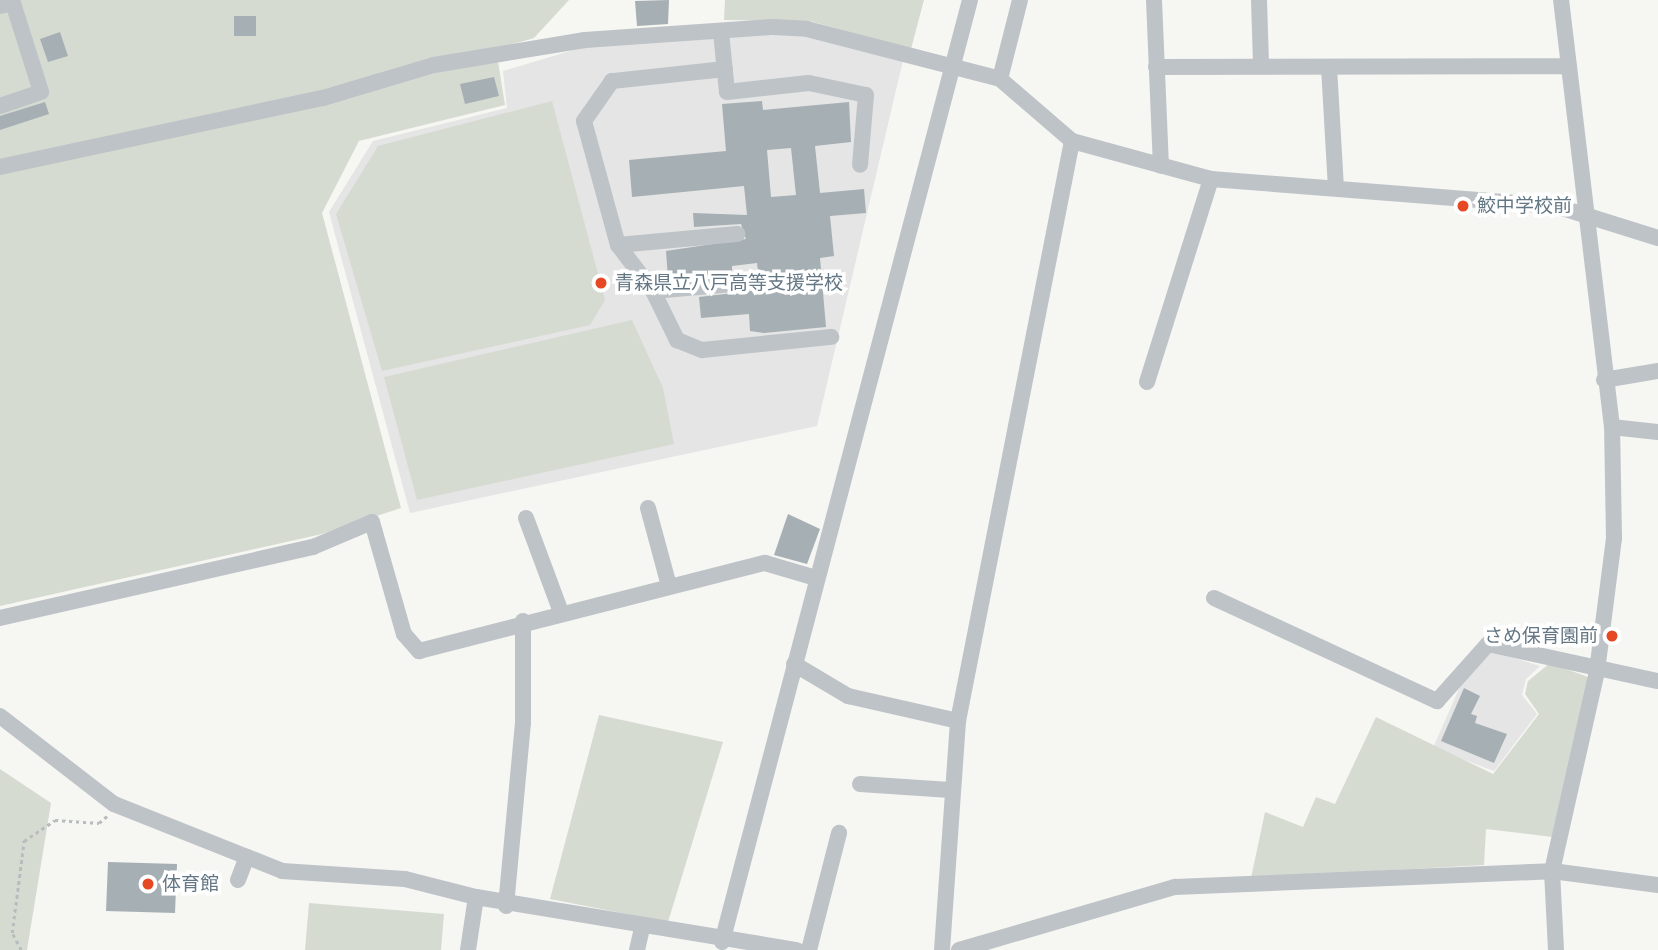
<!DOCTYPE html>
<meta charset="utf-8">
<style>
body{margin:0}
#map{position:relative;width:1658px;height:950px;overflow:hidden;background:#f6f6f3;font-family:"Fira Sans","Noto Sans JP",sans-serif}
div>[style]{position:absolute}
.built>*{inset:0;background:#e4e5e4}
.green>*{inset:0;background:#d6dbd2}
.building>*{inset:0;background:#a6afb4}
.path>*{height:2.5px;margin-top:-1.25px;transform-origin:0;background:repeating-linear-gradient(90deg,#b8bcbe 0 3.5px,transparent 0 7px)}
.minor>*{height:16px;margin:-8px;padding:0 8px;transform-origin:8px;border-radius:8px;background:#bec3c7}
.dots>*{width:19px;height:19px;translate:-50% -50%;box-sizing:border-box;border:4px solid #fff;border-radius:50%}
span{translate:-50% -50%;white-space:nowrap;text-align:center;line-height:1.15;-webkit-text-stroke:7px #fff;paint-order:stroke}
.poi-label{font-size:19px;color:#647784}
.left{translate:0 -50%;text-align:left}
.right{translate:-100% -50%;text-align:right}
</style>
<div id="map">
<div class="built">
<div style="clip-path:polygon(773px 27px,904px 56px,817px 426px,410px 513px,329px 212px,373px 141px,507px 108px,503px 71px,584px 47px)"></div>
<div style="clip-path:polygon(1492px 651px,1540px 666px,1526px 679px,1522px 695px,1537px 714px,1494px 771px,1433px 748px,1469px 666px)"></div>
</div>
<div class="green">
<div style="clip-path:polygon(0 0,569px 0,534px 38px,496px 49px,505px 105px,359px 141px,322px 213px,401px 508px,322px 534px,0 606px)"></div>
<div style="clip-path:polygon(725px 0,924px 0,911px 49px,810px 21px,724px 20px)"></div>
<div style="clip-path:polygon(552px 101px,605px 300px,590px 325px,382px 371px,336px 214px,378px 146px)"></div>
<div style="clip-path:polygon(632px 320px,663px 388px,674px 444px,417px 500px,384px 377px)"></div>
<div style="clip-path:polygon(1550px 663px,1588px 677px,1553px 837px,1486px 829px,1484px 865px,1251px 878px,1265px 812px,1303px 827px,1316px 797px,1335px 804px,1376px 717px,1493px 774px,1539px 714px,1525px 694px,1528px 681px)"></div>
<div style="clip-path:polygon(599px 715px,723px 742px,668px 922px,550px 899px)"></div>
<div style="clip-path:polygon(0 769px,51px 803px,27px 950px,0 950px)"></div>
<div style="clip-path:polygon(309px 903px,444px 914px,441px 950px,305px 950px)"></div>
</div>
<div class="building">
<div style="clip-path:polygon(669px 0,668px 24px,637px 26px,635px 1px)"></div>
<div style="clip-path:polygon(234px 16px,256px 16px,256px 36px,234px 36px)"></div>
<div style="clip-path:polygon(60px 32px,68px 56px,48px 62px,40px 39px)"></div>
<div style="clip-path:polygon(494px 77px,499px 96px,465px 104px,460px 84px)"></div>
<div style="clip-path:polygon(evenodd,762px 101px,763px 110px,849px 102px,851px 142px,815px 146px,820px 193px,864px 189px,866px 213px,830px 216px,834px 256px,820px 258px,826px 327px,764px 333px,750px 331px,749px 314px,701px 318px,699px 297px,760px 290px,757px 263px,732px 266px,732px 273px,668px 279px,666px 251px,746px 239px,741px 224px,694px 227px,693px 213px,747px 215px,744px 186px,632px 197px,629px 160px,726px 151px,722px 104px,762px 101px,791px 148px,796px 195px,771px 197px,767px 150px,791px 148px)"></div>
<div style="clip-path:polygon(45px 102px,49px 114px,0 130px,0 116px)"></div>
<div style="clip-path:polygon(788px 514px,820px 529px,807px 564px,774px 555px)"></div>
<div style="clip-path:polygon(1464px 688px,1480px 696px,1471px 714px,1477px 716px,1475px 723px,1507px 734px,1494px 763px,1441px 741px)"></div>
<div style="clip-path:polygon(108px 862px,177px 864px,175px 913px,106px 911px)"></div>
</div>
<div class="path">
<div style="left:21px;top:950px;width:19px;rotate:-118deg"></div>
<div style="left:12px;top:933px;width:93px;rotate:-82.6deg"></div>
<div style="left:24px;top:841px;width:37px;rotate:-34deg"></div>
<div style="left:55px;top:820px;width:44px;rotate:3.9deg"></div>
<div style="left:99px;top:823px;width:11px;rotate:-41deg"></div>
</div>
<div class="minor">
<div style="left:1154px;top:0;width:166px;rotate:87.6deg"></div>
<div style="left:1259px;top:0;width:65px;rotate:88.2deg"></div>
<div style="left:0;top:6px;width:13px;rotate:-13deg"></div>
<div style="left:13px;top:3px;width:93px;rotate:72.5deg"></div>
<div style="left:41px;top:92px;width:43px;rotate:161.1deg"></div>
<div style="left:721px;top:32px;width:60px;rotate:84.3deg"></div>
<div style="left:727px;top:92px;width:82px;rotate:-6.3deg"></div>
<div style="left:809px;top:83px;width:58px;rotate:11.9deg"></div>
<div style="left:866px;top:95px;width:70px;rotate:94.9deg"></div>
<div style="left:1156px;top:67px;width:413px;rotate:-0.1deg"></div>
<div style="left:1329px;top:67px;width:121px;rotate:86.7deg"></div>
<div style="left:725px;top:69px;width:114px;rotate:173.9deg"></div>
<div style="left:612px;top:81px;width:49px;rotate:125deg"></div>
<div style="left:584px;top:121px;width:129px;rotate:74.7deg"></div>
<div style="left:618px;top:245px;width:58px;rotate:52.7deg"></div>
<div style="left:653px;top:291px;width:55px;rotate:63.9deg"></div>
<div style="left:677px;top:340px;width:27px;rotate:22deg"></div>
<div style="left:702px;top:350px;width:130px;rotate:-5.8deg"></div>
<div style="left:1000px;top:79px;width:81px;rotate:-75.8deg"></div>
<div style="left:0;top:167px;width:330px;rotate:-12.1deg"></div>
<div style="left:323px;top:98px;width:116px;rotate:-16.6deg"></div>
<div style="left:434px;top:65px;width:153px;rotate:-9.4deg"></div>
<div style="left:585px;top:40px;width:188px;rotate:-4deg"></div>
<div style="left:773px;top:27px;width:34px;rotate:3deg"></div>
<div style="left:807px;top:29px;width:199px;rotate:14.5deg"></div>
<div style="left:1000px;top:79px;width:95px;rotate:40.7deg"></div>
<div style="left:1072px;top:141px;width:144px;rotate:15.3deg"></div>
<div style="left:1211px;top:179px;width:346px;rotate:4.5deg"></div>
<div style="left:1556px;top:206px;width:107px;rotate:17.4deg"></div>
<div style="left:618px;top:245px;width:120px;rotate:-5.3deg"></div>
<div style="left:653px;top:291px;width:91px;rotate:-5deg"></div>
<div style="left:1604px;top:380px;width:55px;rotate:-9.5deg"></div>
<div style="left:1147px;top:382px;width:213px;rotate:-72.5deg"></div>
<div style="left:1612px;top:427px;width:46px;rotate:6.2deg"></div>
<div style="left:648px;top:508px;width:81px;rotate:74.9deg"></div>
<div style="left:526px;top:518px;width:100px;rotate:69.6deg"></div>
<div style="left:1214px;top:598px;width:246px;rotate:24.8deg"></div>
<div style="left:1437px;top:701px;width:76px;rotate:-48.2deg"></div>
<div style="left:1488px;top:644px;width:174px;rotate:12.3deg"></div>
<div style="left:0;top:618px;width:321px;rotate:-12.8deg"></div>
<div style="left:313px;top:547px;width:64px;rotate:-23deg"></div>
<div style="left:372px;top:522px;width:116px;rotate:74.1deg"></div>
<div style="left:404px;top:634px;width:23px;rotate:49deg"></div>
<div style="left:419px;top:651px;width:357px;rotate:-14.3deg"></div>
<div style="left:765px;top:563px;width:53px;rotate:16.4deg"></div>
<div style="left:794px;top:664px;width:63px;rotate:30.7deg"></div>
<div style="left:848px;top:696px;width:113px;rotate:12.8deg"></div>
<div style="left:0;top:716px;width:144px;rotate:37.7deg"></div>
<div style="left:114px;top:804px;width:181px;rotate:21.7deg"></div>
<div style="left:282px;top:871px;width:123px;rotate:3.7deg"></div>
<div style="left:405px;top:879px;width:73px;rotate:14.2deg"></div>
<div style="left:476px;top:897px;width:54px;rotate:98.6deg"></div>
<div style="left:860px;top:784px;width:90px;rotate:3.8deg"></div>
<div style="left:238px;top:880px;width:25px;rotate:-69deg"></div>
<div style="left:476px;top:897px;width:325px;rotate:9.4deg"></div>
<div style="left:506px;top:906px;width:185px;rotate:-84.7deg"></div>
<div style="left:523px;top:722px;width:101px;rotate:-90deg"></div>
<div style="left:722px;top:942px;width:974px;rotate:-75.25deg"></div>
<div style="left:637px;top:950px;width:22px;rotate:-77deg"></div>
<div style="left:809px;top:950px;width:121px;rotate:-75.6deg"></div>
<div style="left:942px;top:950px;width:230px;rotate:-86deg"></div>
<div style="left:958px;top:721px;width:591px;rotate:-78.88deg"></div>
<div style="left:959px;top:950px;width:225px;rotate:-16.3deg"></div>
<div style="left:1175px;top:887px;width:377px;rotate:-2.4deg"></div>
<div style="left:1552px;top:871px;width:107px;rotate:7.5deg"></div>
<div style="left:1556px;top:950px;width:79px;rotate:-92.9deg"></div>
<div style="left:1552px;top:871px;width:205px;rotate:-77.3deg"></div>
<div style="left:1597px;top:671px;width:134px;rotate:-82.7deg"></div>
<div style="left:1614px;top:538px;width:111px;rotate:-91deg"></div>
<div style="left:1612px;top:427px;width:430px;rotate:-96.8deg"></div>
</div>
<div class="dots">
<div style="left:1463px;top:206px;background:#e64823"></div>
<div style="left:601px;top:283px;background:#e64823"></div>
<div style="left:1612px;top:636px;background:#e64823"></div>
<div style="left:148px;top:884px;background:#e64823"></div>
</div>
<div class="poi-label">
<span class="left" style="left:1477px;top:206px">鮫中学校前</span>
<span class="left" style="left:615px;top:283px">青森県立八戸高等支援学校</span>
<span class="right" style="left:1598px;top:636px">さめ保育園前</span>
<span class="left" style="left:162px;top:884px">体育館</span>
</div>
</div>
